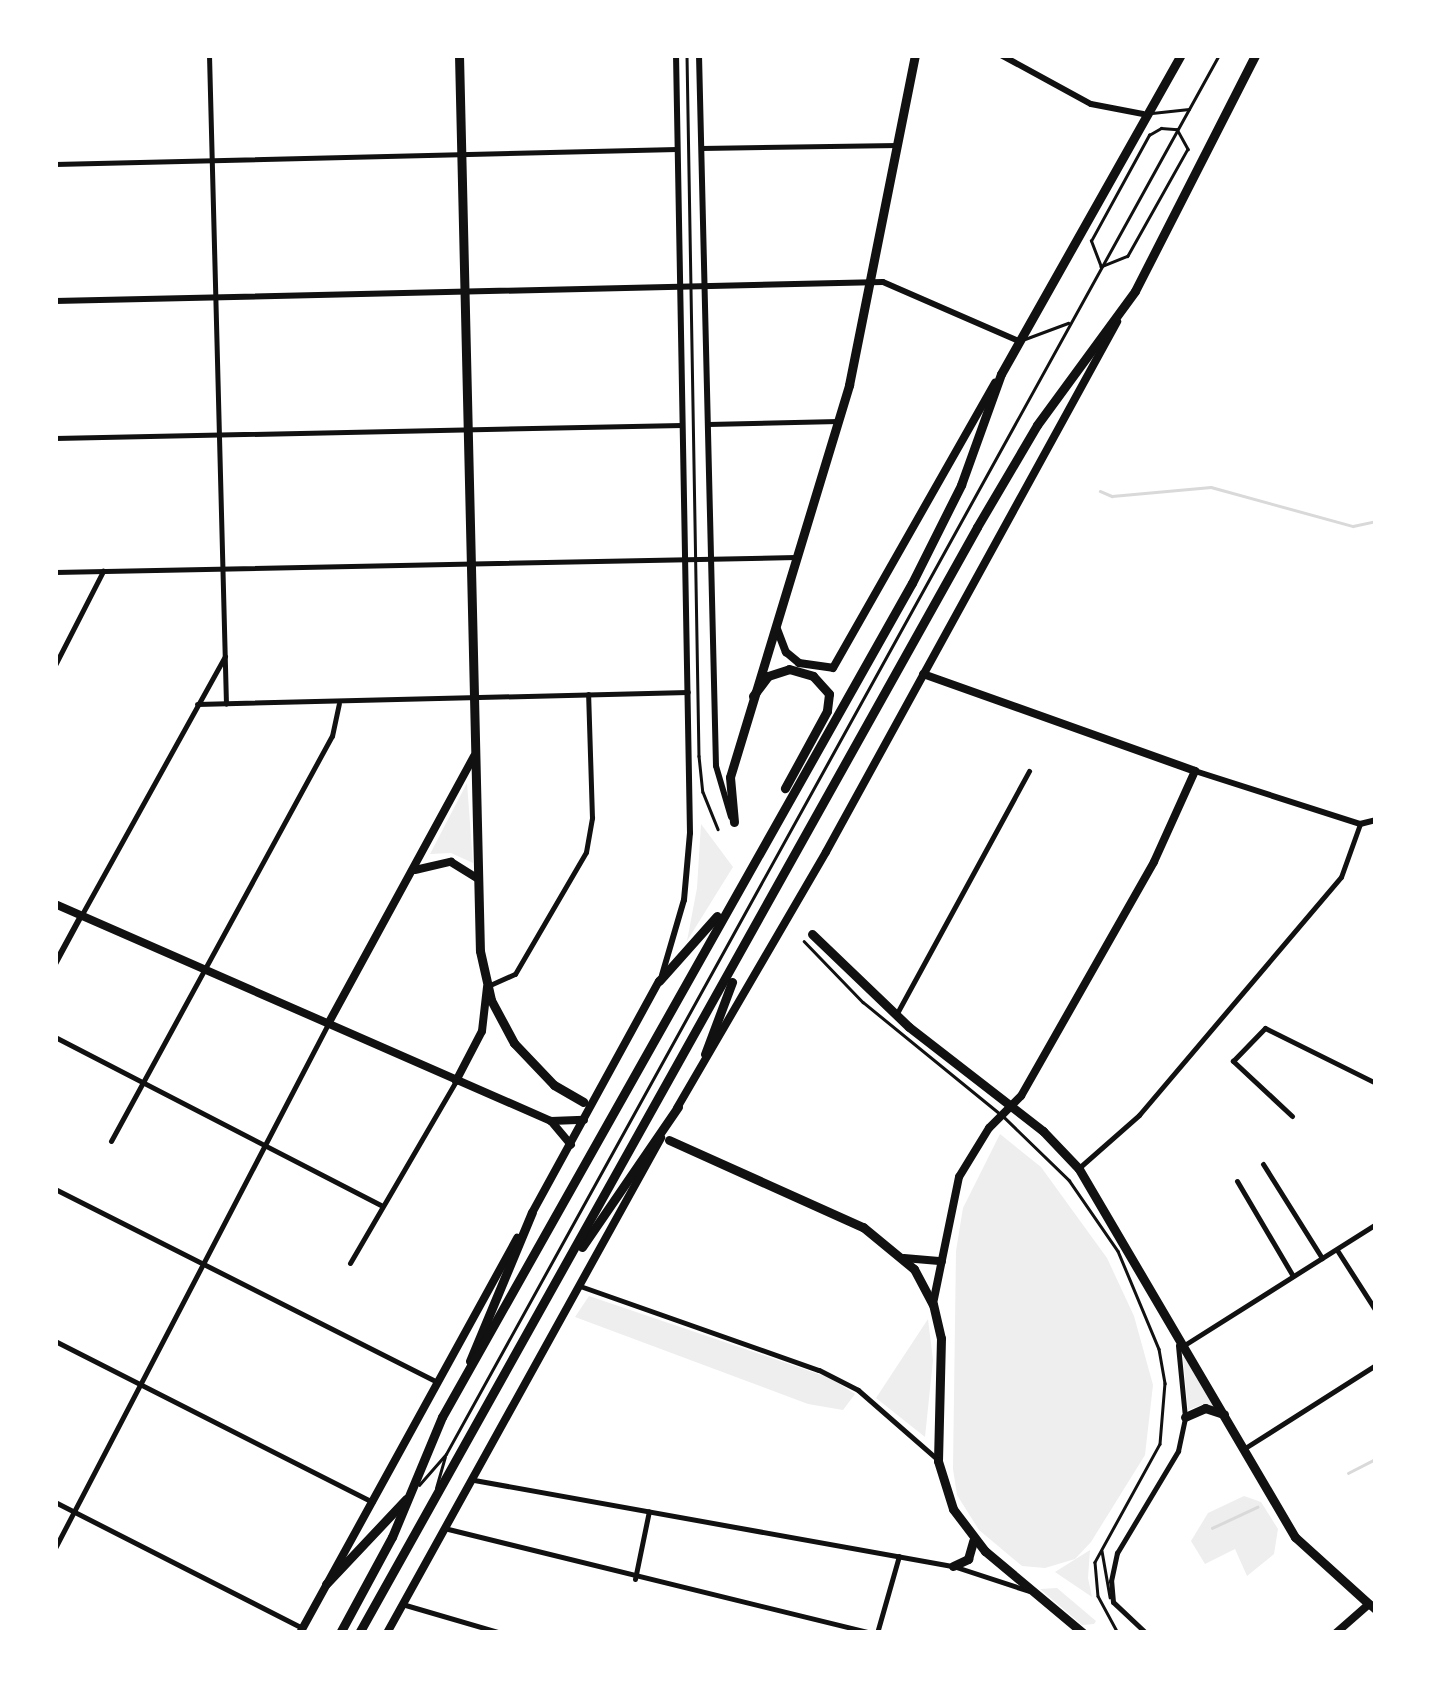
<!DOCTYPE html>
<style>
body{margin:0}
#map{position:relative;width:1431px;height:1688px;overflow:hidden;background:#fff;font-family:"Archivo Narrow",sans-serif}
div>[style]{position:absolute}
.green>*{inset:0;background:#eee}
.stream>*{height:2.5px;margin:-1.25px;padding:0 1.25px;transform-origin:1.25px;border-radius:1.25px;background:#d9d9d9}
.service>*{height:2.5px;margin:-1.25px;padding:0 1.25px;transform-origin:1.25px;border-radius:1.25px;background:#111}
.minor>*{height:5px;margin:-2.5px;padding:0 2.5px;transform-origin:2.5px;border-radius:2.5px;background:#111}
.tertiary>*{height:6px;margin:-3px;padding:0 3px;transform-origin:3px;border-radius:3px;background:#111}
.secondary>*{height:8px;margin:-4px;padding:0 4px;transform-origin:4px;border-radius:4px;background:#111}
.primary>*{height:9px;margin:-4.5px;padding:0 4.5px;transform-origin:4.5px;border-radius:4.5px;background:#111}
.trunk>*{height:9px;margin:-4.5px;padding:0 4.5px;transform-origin:4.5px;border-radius:4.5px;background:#111}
span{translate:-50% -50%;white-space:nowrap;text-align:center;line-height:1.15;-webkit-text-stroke:9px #fff;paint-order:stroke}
.frame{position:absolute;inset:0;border:58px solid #fff;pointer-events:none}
</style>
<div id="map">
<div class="green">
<div style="clip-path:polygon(467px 783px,473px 863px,451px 853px,430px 854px)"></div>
<div style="clip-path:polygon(701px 824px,733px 867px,687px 941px,697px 888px)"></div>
<div style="clip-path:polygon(1000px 1134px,1041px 1167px,1107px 1258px,1134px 1316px,1153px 1385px,1145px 1455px,1091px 1542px,1075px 1559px,1045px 1568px,1022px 1566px,979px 1530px,957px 1495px,953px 1469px,956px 1251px,963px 1208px)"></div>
<div style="clip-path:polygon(589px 1296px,830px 1378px,855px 1394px,843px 1410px,808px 1404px,575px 1317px)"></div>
<div style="clip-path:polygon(928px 1319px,933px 1360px,925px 1437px,876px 1398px)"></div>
<div style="clip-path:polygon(1189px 1355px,1220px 1408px,1204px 1404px,1188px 1410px,1183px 1357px)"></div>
<div style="clip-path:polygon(1244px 1496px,1261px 1502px,1278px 1529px,1274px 1554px,1247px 1576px,1235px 1549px,1205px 1564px,1191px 1541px,1208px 1513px)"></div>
<div style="clip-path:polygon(1090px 1550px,1088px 1578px,1092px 1597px,1055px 1572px)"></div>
<div style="clip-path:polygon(1057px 1588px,1096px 1621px,1094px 1624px,1082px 1625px,1040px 1589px)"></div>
</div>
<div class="stream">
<div style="left:1100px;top:491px;width:13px;rotate:23deg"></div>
<div style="left:1112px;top:496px;width:99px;rotate:-5.2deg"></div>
<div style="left:1211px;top:487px;width:147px;rotate:15.4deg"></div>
<div style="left:1353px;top:526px;width:24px;rotate:-12deg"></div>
<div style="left:1348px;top:1473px;width:31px;rotate:-27deg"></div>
<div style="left:1212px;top:1528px;width:50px;rotate:-25deg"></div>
</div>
<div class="service">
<div style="left:687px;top:55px;width:701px;rotate:89.02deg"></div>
<div style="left:699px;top:756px;width:36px;rotate:84deg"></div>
<div style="left:703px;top:792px;width:40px;rotate:68deg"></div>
<div style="left:1152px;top:113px;width:37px;rotate:-6deg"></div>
<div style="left:1161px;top:128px;width:16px;rotate:4deg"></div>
<div style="left:1177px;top:129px;width:23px;rotate:61deg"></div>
<div style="left:1188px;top:149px;width:123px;rotate:119.3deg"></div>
<div style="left:1128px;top:256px;width:29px;rotate:158deg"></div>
<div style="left:1101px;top:267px;width:28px;rotate:-111deg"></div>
<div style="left:1091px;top:241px;width:121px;rotate:-61.3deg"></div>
<div style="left:1149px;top:135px;width:14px;rotate:-30deg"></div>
<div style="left:1025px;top:339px;width:46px;rotate:-20.4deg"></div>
<div style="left:804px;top:941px;width:85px;rotate:46deg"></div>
<div style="left:863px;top:1002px;width:174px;rotate:39.2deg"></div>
<div style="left:1004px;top:1117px;width:91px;rotate:44.1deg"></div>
<div style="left:1069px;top:1180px;width:86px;rotate:55.4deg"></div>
<div style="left:1118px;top:1251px;width:106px;rotate:67.3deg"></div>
<div style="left:1159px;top:1349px;width:35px;rotate:80deg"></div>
<div style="left:1165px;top:1383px;width:61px;rotate:94.7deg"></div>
<div style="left:1160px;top:1444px;width:135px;rotate:118.8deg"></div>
<div style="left:1095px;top:1562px;width:34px;rotate:85deg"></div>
<div style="left:1098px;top:1596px;width:42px;rotate:61.6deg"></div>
<div style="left:419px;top:1485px;width:41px;rotate:-48.9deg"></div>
<div style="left:446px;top:1454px;width:1598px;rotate:-61.08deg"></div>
<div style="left:436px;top:1488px;width:32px;rotate:-74deg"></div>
<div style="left:1102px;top:1551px;width:47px;rotate:80.1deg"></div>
</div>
<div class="minor">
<div style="left:209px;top:55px;width:649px;rotate:88.5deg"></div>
<div style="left:701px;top:148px;width:197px;rotate:-0.9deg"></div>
<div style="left:55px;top:164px;width:622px;rotate:-1.38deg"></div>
<div style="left:708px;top:424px;width:130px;rotate:-1.3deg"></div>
<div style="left:55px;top:438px;width:627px;rotate:-1.19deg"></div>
<div style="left:55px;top:572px;width:741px;rotate:-1.16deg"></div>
<div style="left:55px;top:665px;width:106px;rotate:-62.9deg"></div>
<div style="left:197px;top:704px;width:491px;rotate:-1.4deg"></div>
<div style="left:81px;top:916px;width:297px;rotate:-61deg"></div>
<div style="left:490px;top:985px;width:27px;rotate:-24deg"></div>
<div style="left:515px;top:974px;width:141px;rotate:-59.8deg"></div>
<div style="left:586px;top:852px;width:35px;rotate:-80deg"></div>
<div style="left:592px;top:818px;width:124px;rotate:-91.8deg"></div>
<div style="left:896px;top:1015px;width:278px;rotate:-61.4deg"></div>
<div style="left:55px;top:1037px;width:367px;rotate:27.3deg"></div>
<div style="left:1292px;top:1116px;width:81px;rotate:-137deg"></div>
<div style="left:1233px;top:1061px;width:46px;rotate:-45.9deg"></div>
<div style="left:1265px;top:1028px;width:124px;rotate:26.4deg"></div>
<div style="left:111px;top:1141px;width:461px;rotate:-61.4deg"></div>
<div style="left:332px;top:736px;width:33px;rotate:-78deg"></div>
<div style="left:1263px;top:1164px;width:111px;rotate:57.9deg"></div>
<div style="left:1080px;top:1167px;width:79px;rotate:-41.4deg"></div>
<div style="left:1139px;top:1115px;width:312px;rotate:-49.7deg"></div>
<div style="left:1341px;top:877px;width:56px;rotate:-70.3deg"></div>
<div style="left:1237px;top:1181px;width:110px;rotate:59.5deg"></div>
<div style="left:55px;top:1189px;width:426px;rotate:26.8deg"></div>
<div style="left:1337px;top:1250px;width:72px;rotate:57.4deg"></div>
<div style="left:350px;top:1263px;width:211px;rotate:-59.8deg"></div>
<div style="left:580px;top:1286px;width:253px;rotate:19.4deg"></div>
<div style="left:819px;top:1370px;width:44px;rotate:27.1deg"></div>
<div style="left:858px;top:1390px;width:105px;rotate:41.1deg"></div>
<div style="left:55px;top:1341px;width:356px;rotate:26.9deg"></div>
<div style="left:1186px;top:1344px;width:225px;rotate:-32.3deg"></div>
<div style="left:1245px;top:1448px;width:155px;rotate:-32.4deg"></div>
<div style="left:474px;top:1480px;width:487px;rotate:10.2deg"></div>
<div style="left:953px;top:1566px;width:80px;rotate:18.2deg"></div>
<div style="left:55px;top:1502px;width:277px;rotate:27deg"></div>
<div style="left:444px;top:1528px;width:441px;rotate:13.8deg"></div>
<div style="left:55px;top:1548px;width:591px;rotate:-62.48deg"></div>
<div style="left:635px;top:1579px;width:69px;rotate:-78.4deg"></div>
<div style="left:402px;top:1604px;width:103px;rotate:16.3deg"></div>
<div style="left:877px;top:1633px;width:80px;rotate:-74.1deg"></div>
<div style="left:1146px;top:1633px;width:45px;rotate:-136.8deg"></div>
<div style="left:1113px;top:1602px;width:21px;rotate:-95deg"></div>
<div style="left:1111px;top:1581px;width:29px;rotate:-78deg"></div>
<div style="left:1117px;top:1553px;width:119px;rotate:-59.1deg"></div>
<div style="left:1178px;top:1451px;width:35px;rotate:-78deg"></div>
<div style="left:1185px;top:1417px;width:72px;rotate:-95.6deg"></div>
</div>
<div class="tertiary">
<div style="left:699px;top:55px;width:711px;rotate:88.63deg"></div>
<div style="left:716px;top:766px;width:53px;rotate:73.6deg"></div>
<div style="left:1001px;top:55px;width:102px;rotate:28.6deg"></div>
<div style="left:1091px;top:104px;width:53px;rotate:10.9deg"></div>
<div style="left:55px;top:301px;width:828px;rotate:-1.31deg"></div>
<div style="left:883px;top:282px;width:148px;rotate:23.5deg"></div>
<div style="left:1195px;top:771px;width:173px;rotate:17.8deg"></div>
<div style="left:1360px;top:824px;width:16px;rotate:-14deg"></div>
<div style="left:55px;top:964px;width:55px;rotate:-61.6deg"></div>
<div style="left:662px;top:975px;width:78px;rotate:-73.7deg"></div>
<div style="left:684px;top:900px;width:67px;rotate:-84.9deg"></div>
<div style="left:690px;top:833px;width:778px;rotate:-91.03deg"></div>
</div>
<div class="secondary">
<div style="left:777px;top:629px;width:25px;rotate:69deg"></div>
<div style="left:786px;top:652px;width:17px;rotate:40deg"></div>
<div style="left:799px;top:663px;width:34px;rotate:8deg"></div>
<div style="left:833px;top:668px;width:328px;rotate:-60.4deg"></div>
<div style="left:923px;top:674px;width:289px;rotate:19.6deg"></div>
<div style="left:1195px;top:771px;width:100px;rotate:114.3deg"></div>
<div style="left:1154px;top:862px;width:269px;rotate:119.6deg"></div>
<div style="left:1021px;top:1096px;width:45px;rotate:135deg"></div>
<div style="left:989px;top:1128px;width:57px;rotate:121.5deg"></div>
<div style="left:959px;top:1177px;width:130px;rotate:101.6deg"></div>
<div style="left:415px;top:870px;width:37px;rotate:-13deg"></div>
<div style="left:451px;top:862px;width:32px;rotate:32deg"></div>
<div style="left:55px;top:904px;width:541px;rotate:23.63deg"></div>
<div style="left:551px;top:1121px;width:33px;rotate:-2deg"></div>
<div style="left:328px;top:1024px;width:305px;rotate:-61.4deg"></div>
<div style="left:456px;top:1081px;width:56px;rotate:-62.5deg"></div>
<div style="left:482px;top:1031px;width:44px;rotate:-83.5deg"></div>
<div style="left:677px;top:1108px;width:296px;rotate:-59.8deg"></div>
<div style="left:826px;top:852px;width:605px;rotate:-61.23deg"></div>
<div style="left:551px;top:1121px;width:31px;rotate:50deg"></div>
<div style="left:532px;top:1213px;width:264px;rotate:-61.3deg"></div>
<div style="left:904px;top:1258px;width:38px;rotate:5deg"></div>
<div style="left:300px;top:1633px;width:451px;rotate:-61.2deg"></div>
<div style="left:387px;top:1633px;width:566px;rotate:-61.03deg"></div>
<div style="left:1336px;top:1633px;width:44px;rotate:-41.3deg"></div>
<div style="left:1369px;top:1604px;width:9px;rotate:41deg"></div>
</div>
<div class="primary">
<div style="left:459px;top:55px;width:896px;rotate:88.66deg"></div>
<div style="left:480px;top:951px;width:50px;rotate:77.3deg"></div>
<div style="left:491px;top:1000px;width:49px;rotate:61.9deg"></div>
<div style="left:514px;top:1043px;width:58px;rotate:46.4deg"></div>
<div style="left:554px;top:1085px;width:34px;rotate:30deg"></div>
<div style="left:734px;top:822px;width:45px;rotate:-95.1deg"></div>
<div style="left:730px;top:777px;width:410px;rotate:-73.1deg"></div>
<div style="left:849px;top:385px;width:337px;rotate:-78.7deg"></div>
<div style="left:812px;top:934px;width:134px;rotate:43.8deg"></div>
<div style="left:909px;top:1027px;width:170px;rotate:37.8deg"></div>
<div style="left:1043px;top:1131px;width:52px;rotate:46.5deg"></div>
<div style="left:1079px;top:1169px;width:427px;rotate:59.6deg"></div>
<div style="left:1295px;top:1537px;width:100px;rotate:42.2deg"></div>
<div style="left:669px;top:1140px;width:213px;rotate:24.2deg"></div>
<div style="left:863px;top:1227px;width:66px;rotate:39.5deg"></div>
<div style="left:914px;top:1269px;width:40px;rotate:62deg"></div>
<div style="left:933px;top:1304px;width:35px;rotate:77deg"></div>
<div style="left:941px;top:1338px;width:123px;rotate:91.4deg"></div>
<div style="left:938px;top:1461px;width:50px;rotate:72.6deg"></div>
<div style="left:953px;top:1509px;width:53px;rotate:52.7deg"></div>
<div style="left:985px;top:1551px;width:128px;rotate:39.9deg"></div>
<div style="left:1185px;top:1417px;width:22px;rotate:-24deg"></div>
<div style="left:1205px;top:1408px;width:20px;rotate:18deg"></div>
<div style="left:953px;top:1566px;width:17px;rotate:-25deg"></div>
<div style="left:968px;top:1559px;width:19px;rotate:-74deg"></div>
</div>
<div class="trunk">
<div style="left:753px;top:696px;width:25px;rotate:-53deg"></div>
<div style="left:768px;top:676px;width:22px;rotate:-18deg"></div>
<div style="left:789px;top:669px;width:25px;rotate:16deg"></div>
<div style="left:813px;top:676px;width:24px;rotate:48deg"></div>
<div style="left:829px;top:694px;width:17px;rotate:97deg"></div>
<div style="left:827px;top:711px;width:88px;rotate:118.6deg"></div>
<div style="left:659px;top:981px;width:87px;rotate:-48.3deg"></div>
<div style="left:705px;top:1054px;width:77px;rotate:-69.4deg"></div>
<div style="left:582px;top:1247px;width:170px;rotate:-55.6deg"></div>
<div style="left:470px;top:1361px;width:161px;rotate:-67.4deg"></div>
<div style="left:326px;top:1584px;width:117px;rotate:-46.7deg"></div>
<div style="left:340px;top:1633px;width:109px;rotate:-61.6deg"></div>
<div style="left:392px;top:1537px;width:130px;rotate:-67.4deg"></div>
<div style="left:442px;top:1417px;width:957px;rotate:-60.6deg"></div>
<div style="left:912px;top:583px;width:110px;rotate:-63.4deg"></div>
<div style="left:961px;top:485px;width:118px;rotate:-70.2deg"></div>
<div style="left:1001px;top:374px;width:366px;rotate:-60.6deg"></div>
<div style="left:359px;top:1633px;width:1267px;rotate:-60.8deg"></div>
<div style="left:977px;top:527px;width:118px;rotate:-59.5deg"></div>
<div style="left:1037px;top:425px;width:166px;rotate:-53.8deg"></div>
<div style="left:1135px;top:291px;width:265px;rotate:-63deg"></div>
</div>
<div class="frame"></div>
</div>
